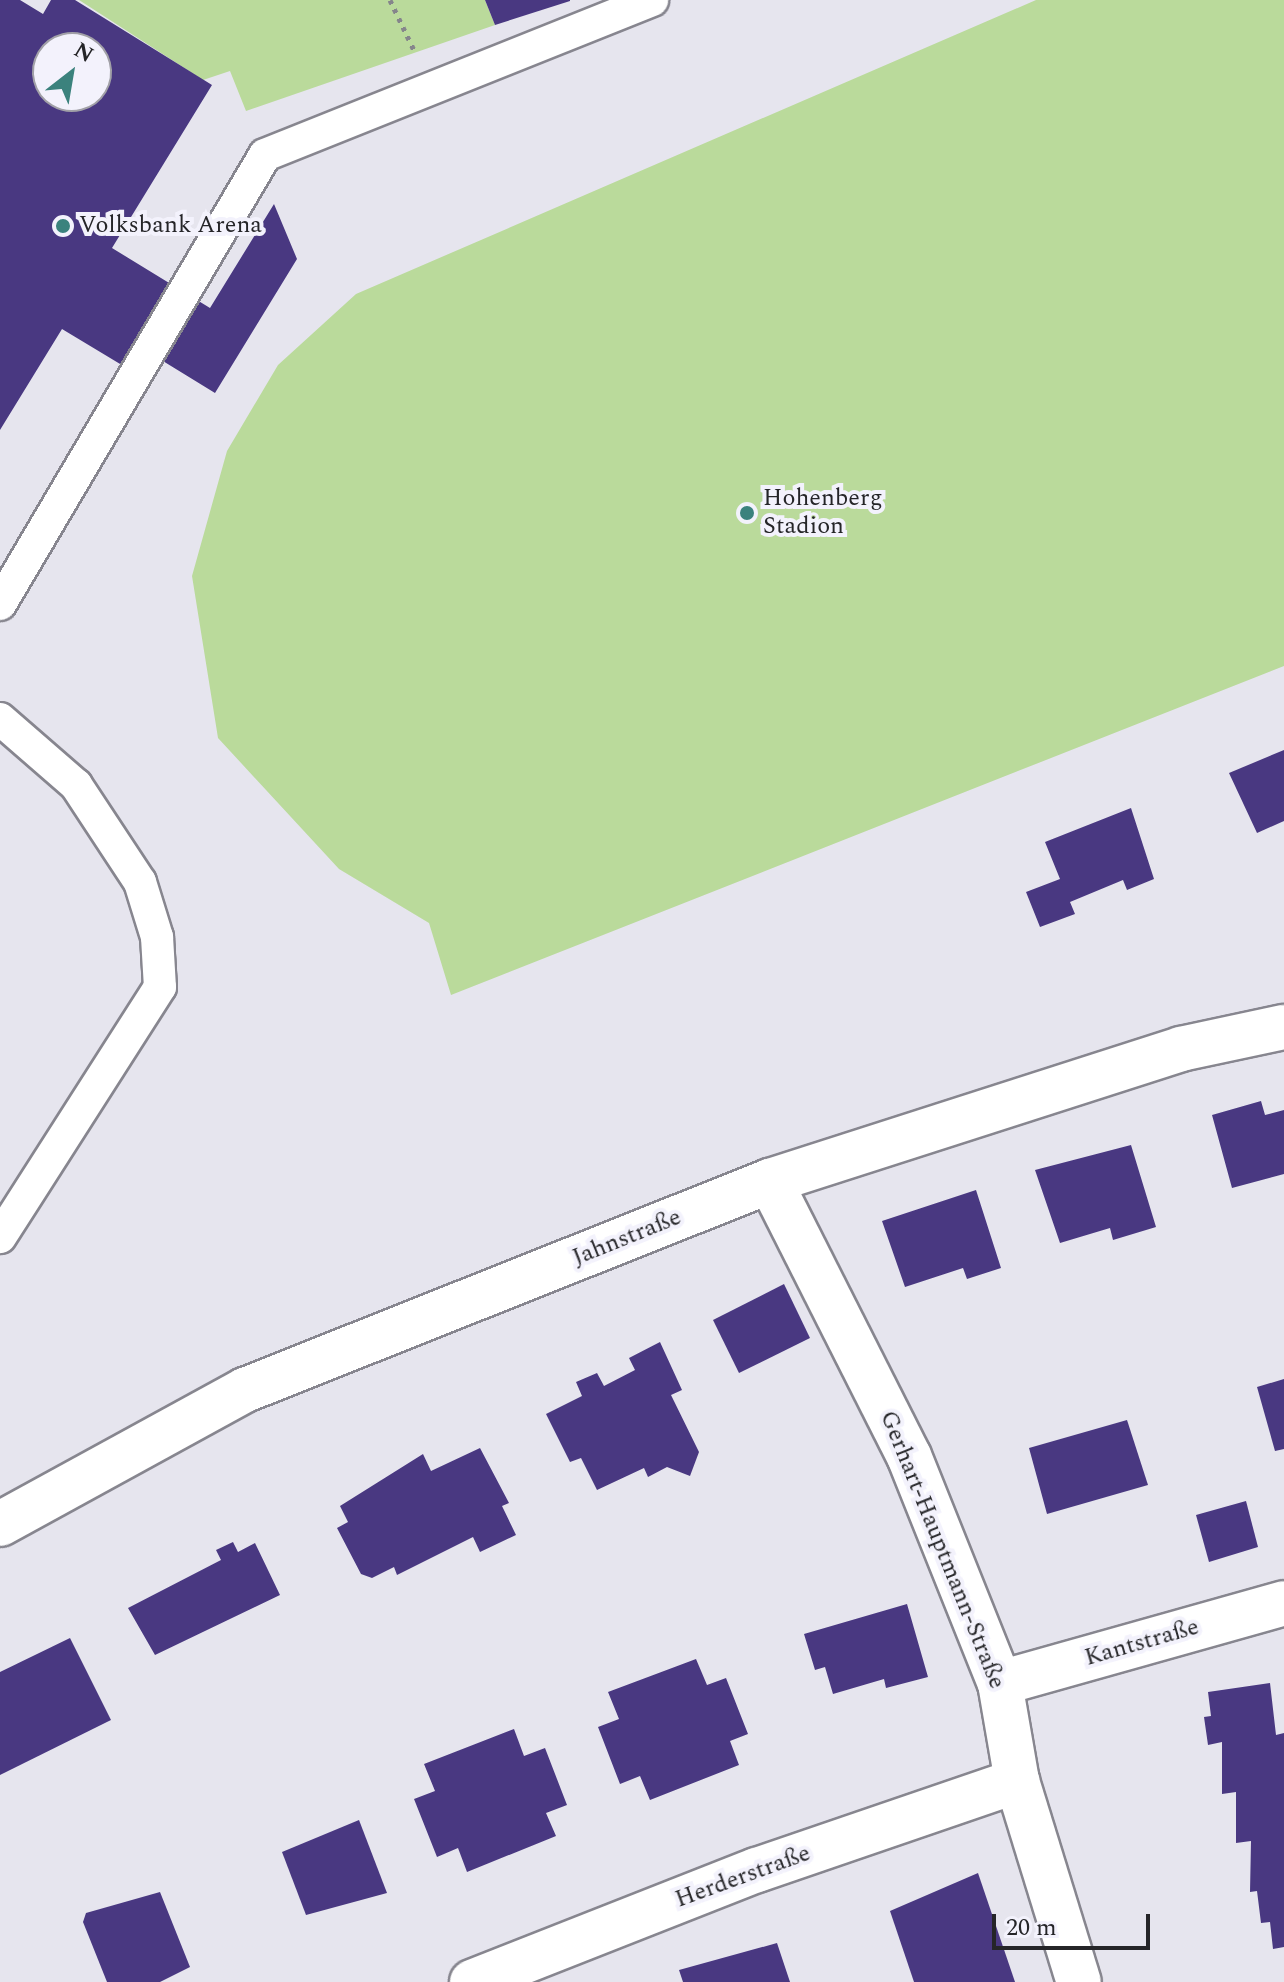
<!DOCTYPE html>
<meta charset="utf-8">
<style>
body{margin:0}
#map{position:relative;width:1284px;height:1982px;overflow:hidden;background:#e6e5ee;font-family:Spectral,serif}
div>[style]{position:absolute}
.green>*{inset:0;background:#bada9b}
.building>*{inset:0;background:#493881}
.path>*{height:5px;margin-top:-2.5px;transform-origin:0;background:repeating-linear-gradient(90deg,#85858b 0 4px,transparent 0 10px)}
.roads{filter:drop-shadow(2px 0 #87868f) drop-shadow(-2px 0 #87868f) drop-shadow(0 2px #87868f) drop-shadow(0 -2px #87868f)}
.lane>*{height:32px;margin:-16px;padding:0 16px;transform-origin:16px;border-radius:16px;background:#fff}
.street>*{height:44px;margin:-22px;padding:0 22px;transform-origin:22px;border-radius:22px;background:#fff}
.dots>*{width:22px;height:22px;translate:-50% -50%;box-sizing:border-box;border:4px solid #f3f2fc;border-radius:50%}
span{translate:-50% -50%;white-space:nowrap;text-align:center;line-height:1.15;-webkit-text-stroke:8px #f3f2fc;paint-order:stroke}
.poi-label{font-size:24px;color:#252528}
.left{translate:0 -50%;text-align:left}
.street-label{font-size:24px;color:#252528}
.north{position:absolute;left:32px;top:32px;width:80px;height:80px;box-sizing:border-box;background:#f3f2fc;border:2px solid #a1a0a7;border-radius:50%;rotate:31deg;font-size:22px;font-weight:700;line-height:32px;text-align:center;color:#252528}
.north::after{content:'';display:block;margin:auto;width:28px;height:36px;background:#3b827d;clip-path:polygon(50% 0,100% 100%,50% 72%,0 100%)}
.scale{position:absolute;left:992px;top:1914px;width:158px;height:36px;box-sizing:border-box;border:4px solid #252528;border-top:0;padding-left:10px;font-size:24px;line-height:28px;white-space:nowrap;color:#252528;-webkit-text-stroke:6px #f3f2fc;paint-order:stroke}
</style>
<div id="map">
<div class="green">
<div style="clip-path:polygon(79px 0,485px 0,495px 25px,246px 111px,230px 71px,203px 80px)"></div>
<div style="clip-path:polygon(1036px 0,1284px 0,1284px 666px,451px 995px,429px 923px,339px 869px,218px 738px,192px 576px,227px 451px,278px 365px,356px 294px)"></div>
</div>
<div class="building">
<div style="clip-path:polygon(evenodd,0 0,20px 0,43px 14px,51px 0,75px 0,212px 85px,112px 248px,210px 308px,274px 204px,297px 259px,215px 393px,158px 358px,145px 379px,62px 329px,0 430px,0 0,48px 48px,96px 48px,96px 96px,48px 96px,48px 48px)"></div>
<div style="clip-path:polygon(485px 0,570px 0,570px 1px,495px 25px)"></div>
<div style="clip-path:polygon(1284px 750px,1284px 821px,1257px 833px,1229px 773px)"></div>
<div style="clip-path:polygon(1131px 808px,1154px 879px,1127px 890px,1123px 880px,1070px 902px,1075px 914px,1040px 927px,1026px 892px,1060px 879px,1045px 842px)"></div>
<div style="clip-path:polygon(1261px 1101px,1265px 1115px,1284px 1110px,1284px 1174px,1232px 1188px,1212px 1115px)"></div>
<div style="clip-path:polygon(1131px 1145px,1156px 1227px,1113px 1240px,1110px 1228px,1060px 1243px,1035px 1170px)"></div>
<div style="clip-path:polygon(976px 1190px,1001px 1268px,967px 1279px,963px 1268px,905px 1287px,882px 1221px)"></div>
<div style="clip-path:polygon(784px 1284px,810px 1338px,739px 1373px,713px 1320px)"></div>
<div style="clip-path:polygon(660px 1342px,682px 1390px,671px 1395px,699px 1452px,690px 1476px,667px 1467px,648px 1477px,644px 1468px,597px 1490px,581px 1458px,570px 1462px,546px 1414px,582px 1396px,576px 1382px,597px 1373px,604px 1386px,635px 1370px,629px 1358px)"></div>
<div style="clip-path:polygon(1284px 1379px,1284px 1449px,1275px 1451px,1257px 1387px)"></div>
<div style="clip-path:polygon(1127px 1420px,1148px 1485px,1047px 1514px,1029px 1448px)"></div>
<div style="clip-path:polygon(480px 1448px,509px 1503px,502px 1506px,516px 1535px,480px 1552px,473px 1537px,397px 1575px,394px 1567px,372px 1578px,361px 1574px,337px 1528px,348px 1522px,340px 1506px,423px 1454px,431px 1471px)"></div>
<div style="clip-path:polygon(1246px 1501px,1258px 1547px,1209px 1562px,1196px 1515px)"></div>
<div style="clip-path:polygon(233px 1542px,238px 1552px,255px 1543px,280px 1595px,155px 1655px,128px 1608px,221px 1560px,216px 1550px)"></div>
<div style="clip-path:polygon(907px 1604px,928px 1677px,886px 1688px,884px 1679px,833px 1694px,825px 1667px,815px 1670px,804px 1634px)"></div>
<div style="clip-path:polygon(70px 1638px,111px 1720px,0 1775px,0 1672px)"></div>
<div style="clip-path:polygon(696px 1659px,707px 1685px,726px 1678px,748px 1734px,730px 1741px,739px 1765px,650px 1800px,640px 1776px,620px 1784px,598px 1727px,619px 1719px,608px 1692px)"></div>
<div style="clip-path:polygon(1270px 1683px,1276px 1735px,1284px 1733px,1284px 1947px,1273px 1949px,1270px 1922px,1261px 1923px,1257px 1891px,1250px 1892px,1251px 1841px,1236px 1843px,1236px 1792px,1222px 1794px,1222px 1742px,1208px 1745px,1204px 1717px,1211px 1716px,1208px 1692px)"></div>
<div style="clip-path:polygon(514px 1729px,524px 1756px,545px 1748px,567px 1805px,546px 1813px,556px 1836px,467px 1872px,458px 1848px,437px 1857px,414px 1799px,435px 1791px,424px 1764px)"></div>
<div style="clip-path:polygon(359px 1820px,387px 1893px,306px 1915px,282px 1852px)"></div>
<div style="clip-path:polygon(978px 1873px,1015px 1982px,914px 1982px,890px 1911px)"></div>
<div style="clip-path:polygon(160px 1892px,190px 1967px,160px 1982px,107px 1982px,83px 1922px,86px 1913px)"></div>
<div style="clip-path:polygon(777px 1943px,790px 1982px,683px 1982px,679px 1970px)"></div>
</div>
<div class="path">
<div style="left:390px;top:0;width:55px;rotate:64.4deg"></div>
</div>
<div class="roads">
<div class="lane">
<div style="left:0;top:604px;width:521px;rotate:-59.45deg"></div>
<div style="left:265px;top:155px;width:417px;rotate:-21.8deg"></div>
<div style="left:0;top:719px;width:101px;rotate:41deg"></div>
<div style="left:76px;top:785px;width:116px;rotate:56.6deg"></div>
<div style="left:140px;top:882px;width:58px;rotate:72.8deg"></div>
<div style="left:157px;top:937px;width:50px;rotate:86.6deg"></div>
<div style="left:160px;top:987px;width:297px;rotate:122.6deg"></div>
</div>
<div class="street">
<div style="left:770px;top:1181px;width:308px;rotate:63.2deg"></div>
<div style="left:909px;top:1456px;width:245px;rotate:68.2deg"></div>
<div style="left:1000px;top:1683px;width:99px;rotate:80.2deg"></div>
<div style="left:1017px;top:1781px;width:210px;rotate:72.9deg"></div>
<div style="left:0;top:1524px;width:279px;rotate:-28.7deg"></div>
<div style="left:245px;top:1390px;width:565px;rotate:-21.71deg"></div>
<div style="left:770px;top:1181px;width:432px;rotate:-17.8deg"></div>
<div style="left:1181px;top:1049px;width:105px;rotate:-12.1deg"></div>
<div style="left:1000px;top:1683px;width:295px;rotate:-15.7deg"></div>
<div style="left:472px;top:1982px;width:306px;rotate:-21.5deg"></div>
<div style="left:757px;top:1870px;width:275px;rotate:-18.9deg"></div>
</div>
</div>
<div class="dots">
<div style="left:63px;top:226px;background:#3b827d"></div>
<div style="left:747px;top:513px;background:#3b827d"></div>
</div>
<div class="poi-label">
<span class="left" style="left:79px;top:226px">Volksbank Arena</span>
<span class="left" style="left:763px;top:513px">Hohenberg<br>Stadion</span>
</div>
<div class="street-label">
<span style="left:627px;top:1238px;rotate:-22deg">Jahnstraße</span>
<span style="left:942px;top:1550px;rotate:68deg">Gerhart-Hauptmann-Straße</span>
<span style="left:1142px;top:1643px;rotate:-16deg">Kantstraße</span>
<span style="left:743px;top:1877px;rotate:-20deg">Herderstraße</span>
</div>
<div class="north">N</div>
<div class="scale">20 m</div>
</div>
